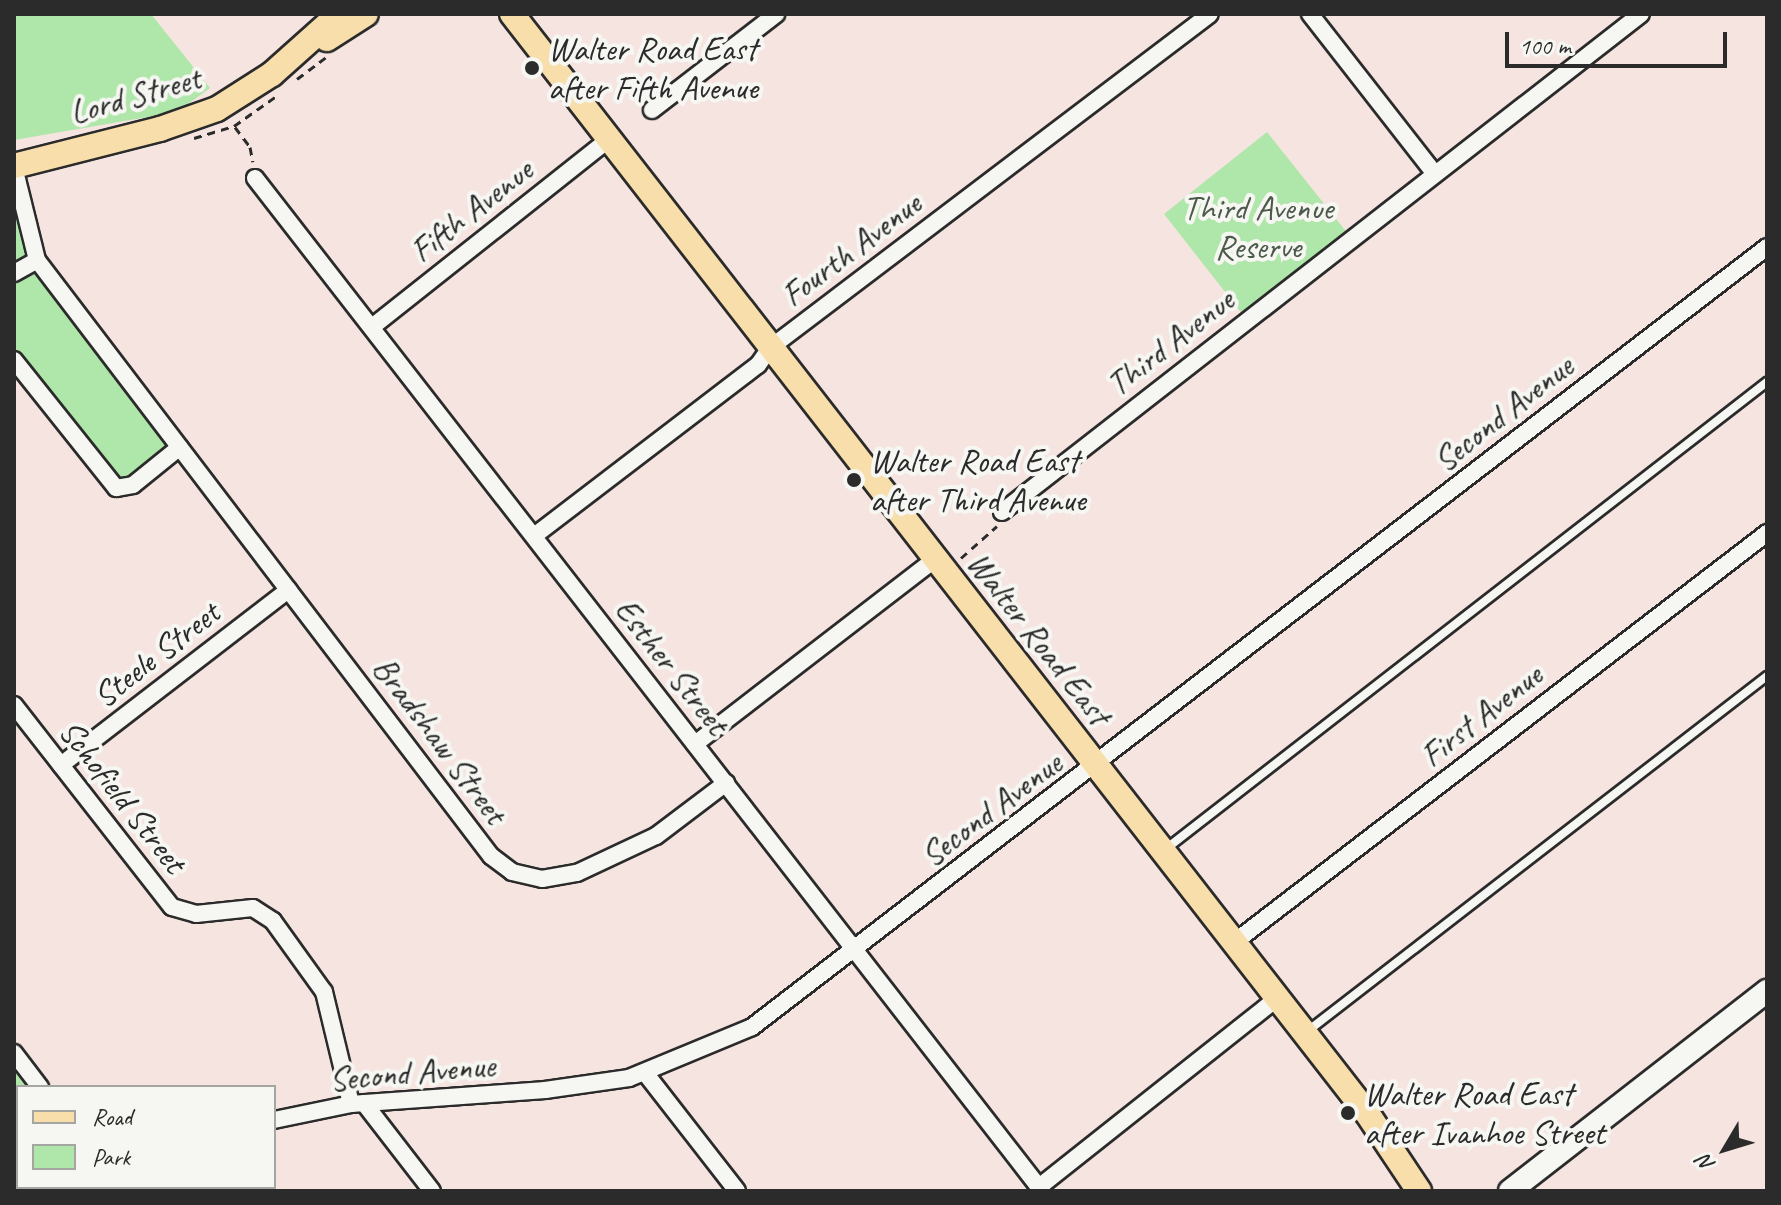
<!DOCTYPE html>
<style>
body{margin:0}
#map{position:relative;width:1781px;height:1205px;overflow:hidden;background:#f6e4e0;font-family:Caveat,sans-serif}
div>[style]{position:absolute}
.green>*{inset:0;background:#afe6a9}
.path>*{height:3px;margin-top:-1.5px;transform-origin:0;background:repeating-linear-gradient(90deg,#2b2b2b 0 8px,transparent 0 14px)}
.roads{filter:drop-shadow(2px 0 #2b2b2b) drop-shadow(-2px 0 #2b2b2b) drop-shadow(0 2px #2b2b2b) drop-shadow(0 -2px #2b2b2b)}
.lane>*{height:8px;margin:-4px;padding:0 4px;transform-origin:4px;border-radius:4px;background:#f6f6f2}
.street>*{height:16px;margin:-8px;padding:0 8px;transform-origin:8px;border-radius:8px;background:#f6f6f2}
.secondary>*{height:22px;margin:-11px;padding:0 11px;transform-origin:11px;border-radius:11px;background:#f6f6f2}
.primary>*{height:24px;margin:-12px;padding:0 12px;transform-origin:12px;border-radius:12px;background:#f8deab}
.dots>*{width:22px;height:22px;translate:-50% -50%;box-sizing:border-box;border:4px solid #f6f6f2;border-radius:50%}
span{translate:-50% -50%;white-space:nowrap;text-align:center;line-height:1.15;-webkit-text-stroke:8px #f6f6f2;paint-order:stroke}
.poi-label{font-size:34px;color:#2b2b2b}
.left{translate:0 -50%;text-align:left}
.street-label{font-size:34px;color:#2b2b2b}
.park-label{font-size:34px;color:#4c5a4a}
.frame{position:absolute;inset:0;border:16px solid #2b2b2b;pointer-events:none}
.legend{position:absolute;left:16px;top:1085px;width:260px;height:104px;box-sizing:border-box;background:#f6f6f2;border:2px solid #a5a5a2;margin:0;padding:10px 14px;list-style:none;font-size:24px;color:#2b2b2b}
.legend li{display:flex;align-items:center;gap:16px;height:40px}
.legend b{width:40px;border:2px solid #a5a5a2}
.north{position:absolute;left:1685px;top:1109px;width:80px;height:80px;-webkit-text-stroke:6px #f6f6f2;paint-order:stroke;rotate:232deg;font-size:22px;font-weight:700;line-height:32px;text-align:center;color:#2b2b2b}
.north::after{content:'';display:block;margin:auto;width:28px;height:36px;background:#2b2b2b;clip-path:polygon(50% 0,100% 100%,50% 72%,0 100%)}
.scale{position:absolute;left:1505px;top:32px;width:222px;height:36px;box-sizing:border-box;border:4px solid #2b2b2b;border-top:0;padding-left:10px;font-size:24px;line-height:28px;white-space:nowrap;color:#2b2b2b;-webkit-text-stroke:6px #f6f6f2;paint-order:stroke}
</style>
<div id="map">
<div class="green">
<div style="clip-path:polygon(14px 14px,151px 14px,210px 88px,177px 112px,14px 140px)"></div>
<div style="clip-path:polygon(1267px 132px,1352px 239px,1247px 320px,1164px 214px)"></div>
<div style="clip-path:polygon(14px 167px,37px 260px,180px 447px,123px 490px,14px 360px)"></div>
<div style="clip-path:polygon(14px 1053px,40px 1087px,18px 1087px,18px 1187px,122px 1191px,14px 1191px)"></div>
</div>
<div class="path">
<div style="left:297px;top:79px;width:36px;rotate:-37deg"></div>
<div style="left:235px;top:127px;width:25px;rotate:53deg"></div>
<div style="left:250px;top:147px;width:15px;rotate:79deg"></div>
<div style="left:194px;top:138px;width:42px;rotate:-16.7deg"></div>
<div style="left:234px;top:126px;width:50px;rotate:-35.3deg"></div>
<div style="left:961px;top:558px;width:48px;rotate:-41.6deg"></div>
<div style="left:14px;top:1116px;width:6px;rotate:51deg"></div>
<div style="left:71px;top:1187px;width:5px;rotate:53deg"></div>
<div style="left:83px;top:1191px;width:6px;rotate:-39deg"></div>
</div>
<div class="roads">
<div class="lane">
<div style="left:1167px;top:848px;width:760px;rotate:-37.84deg"></div>
<div style="left:1309px;top:1030px;width:579px;rotate:-37.7deg"></div>
</div>
<div class="street">
<div style="left:1310px;top:14px;width:203px;rotate:52deg"></div>
<div style="left:652px;top:110px;width:157px;rotate:-37.7deg"></div>
<div style="left:14px;top:167px;width:96px;rotate:76.1deg"></div>
<div style="left:37px;top:260px;width:749px;rotate:52.7deg"></div>
<div style="left:491px;top:856px;width:26px;rotate:37deg"></div>
<div style="left:512px;top:872px;width:31px;rotate:13deg"></div>
<div style="left:542px;top:879px;width:36px;rotate:-10deg"></div>
<div style="left:577px;top:873px;width:87px;rotate:-25.1deg"></div>
<div style="left:656px;top:836px;width:88px;rotate:-37.1deg"></div>
<div style="left:255px;top:178px;width:1283px;rotate:52.16deg"></div>
<div style="left:14px;top:273px;width:26px;rotate:-29deg"></div>
<div style="left:372px;top:327px;width:301px;rotate:-38.4deg"></div>
<div style="left:14px;top:360px;width:164px;rotate:51.4deg"></div>
<div style="left:116px;top:488px;width:17px;rotate:-10deg"></div>
<div style="left:133px;top:485px;width:60px;rotate:-39deg"></div>
<div style="left:1002px;top:512px;width:810px;rotate:-37.93deg"></div>
<div style="left:534px;top:536px;width:282px;rotate:-37.4deg"></div>
<div style="left:758px;top:365px;width:21px;rotate:-55deg"></div>
<div style="left:770px;top:348px;width:552px;rotate:-37.2deg"></div>
<div style="left:14px;top:705px;width:256px;rotate:52deg"></div>
<div style="left:172px;top:907px;width:25px;rotate:16deg"></div>
<div style="left:196px;top:914px;width:57px;rotate:-6deg"></div>
<div style="left:253px;top:908px;width:24px;rotate:33deg"></div>
<div style="left:273px;top:921px;width:87px;rotate:54.3deg"></div>
<div style="left:324px;top:992px;width:115px;rotate:76.4deg"></div>
<div style="left:695px;top:744px;width:303px;rotate:-37.6deg"></div>
<div style="left:61px;top:765px;width:287px;rotate:-37.6deg"></div>
<div style="left:1232px;top:944px;width:675px;rotate:-37.53deg"></div>
<div style="left:14px;top:1053px;width:43px;rotate:52.6deg"></div>
<div style="left:646px;top:1074px;width:148px;rotate:52.1deg"></div>
<div style="left:364px;top:1103px;width:111px;rotate:52.3deg"></div>
<div style="left:274px;top:1120px;width:79px;rotate:-11.7deg"></div>
<div style="left:351px;top:1104px;width:195px;rotate:-4.1deg"></div>
<div style="left:545px;top:1090px;width:85px;rotate:-8.1deg"></div>
<div style="left:629px;top:1078px;width:133px;rotate:-22.5deg"></div>
<div style="left:752px;top:1027px;width:1280px;rotate:-37.54deg"></div>
<div style="left:119px;top:1187px;width:5px;rotate:53deg"></div>
<div style="left:1039px;top:1187px;width:303px;rotate:-38.4deg"></div>
</div>
<div class="secondary">
<div style="left:1510px;top:1191px;width:326px;rotate:-37.9deg"></div>
</div>
<div class="primary">
<div style="left:512px;top:14px;width:1392px;rotate:52.12deg"></div>
<div style="left:1367px;top:1113px;width:94px;rotate:56.3deg"></div>
<div style="left:327px;top:39px;width:46px;rotate:-32.7deg"></div>
<div style="left:14px;top:166px;width:151px;rotate:-14.2deg"></div>
<div style="left:160px;top:129px;width:60px;rotate:-19.3deg"></div>
<div style="left:217px;top:109px;width:65px;rotate:-32.5deg"></div>
<div style="left:272px;top:74px;width:90px;rotate:-41.8deg"></div>
</div>
</div>
<div class="dots">
<div style="left:532px;top:68px;background:#2b2b2b"></div>
<div style="left:854px;top:480px;background:#2b2b2b"></div>
<div style="left:1348px;top:1113px;background:#2b2b2b"></div>
</div>
<div class="poi-label">
<span class="left" style="left:548px;top:68px">Walter Road East<br>after Fifth Avenue</span>
<span class="left" style="left:870px;top:480px">Walter Road East<br>after Third Avenue</span>
<span class="left" style="left:1364px;top:1113px">Walter Road East<br>after Ivanhoe Street</span>
</div>
<div class="street-label">
<span style="left:135px;top:95px;rotate:-16deg">Lord Street</span>
<span style="left:471px;top:210px;rotate:-38deg">Fifth Avenue</span>
<span style="left:851px;top:249px;rotate:-37deg">Fourth Avenue</span>
<span style="left:1170px;top:342px;rotate:-38deg">Third Avenue</span>
<span style="left:1503px;top:413px;rotate:-38deg">Second Avenue</span>
<span style="left:1039px;top:638px;rotate:52deg">Walter Road East</span>
<span style="left:156px;top:654px;rotate:-38deg">Steele Street</span>
<span style="left:672px;top:666px;rotate:52deg">Esther Street</span>
<span style="left:1481px;top:715px;rotate:-38deg">First Avenue</span>
<span style="left:440px;top:740px;rotate:53deg">Bradshaw Street</span>
<span style="left:123px;top:796px;rotate:52deg">Schofield Street</span>
<span style="left:991px;top:809px;rotate:-37deg">Second Avenue</span>
<span style="left:412px;top:1072px;rotate:-5deg">Second Avenue</span>
</div>
<div class="park-label">
<span style="left:1258px;top:227px">Third Avenue<br>Reserve</span>
</div>
<div class="frame"></div>
<ul class="legend">
<li><b style="height:10px;background:#f8deab"></b>Road</li>
<li><b style="height:22px;background:#afe6a9"></b>Park</li>
</ul>
<div class="north">N</div>
<div class="scale">100 m</div>
</div>
